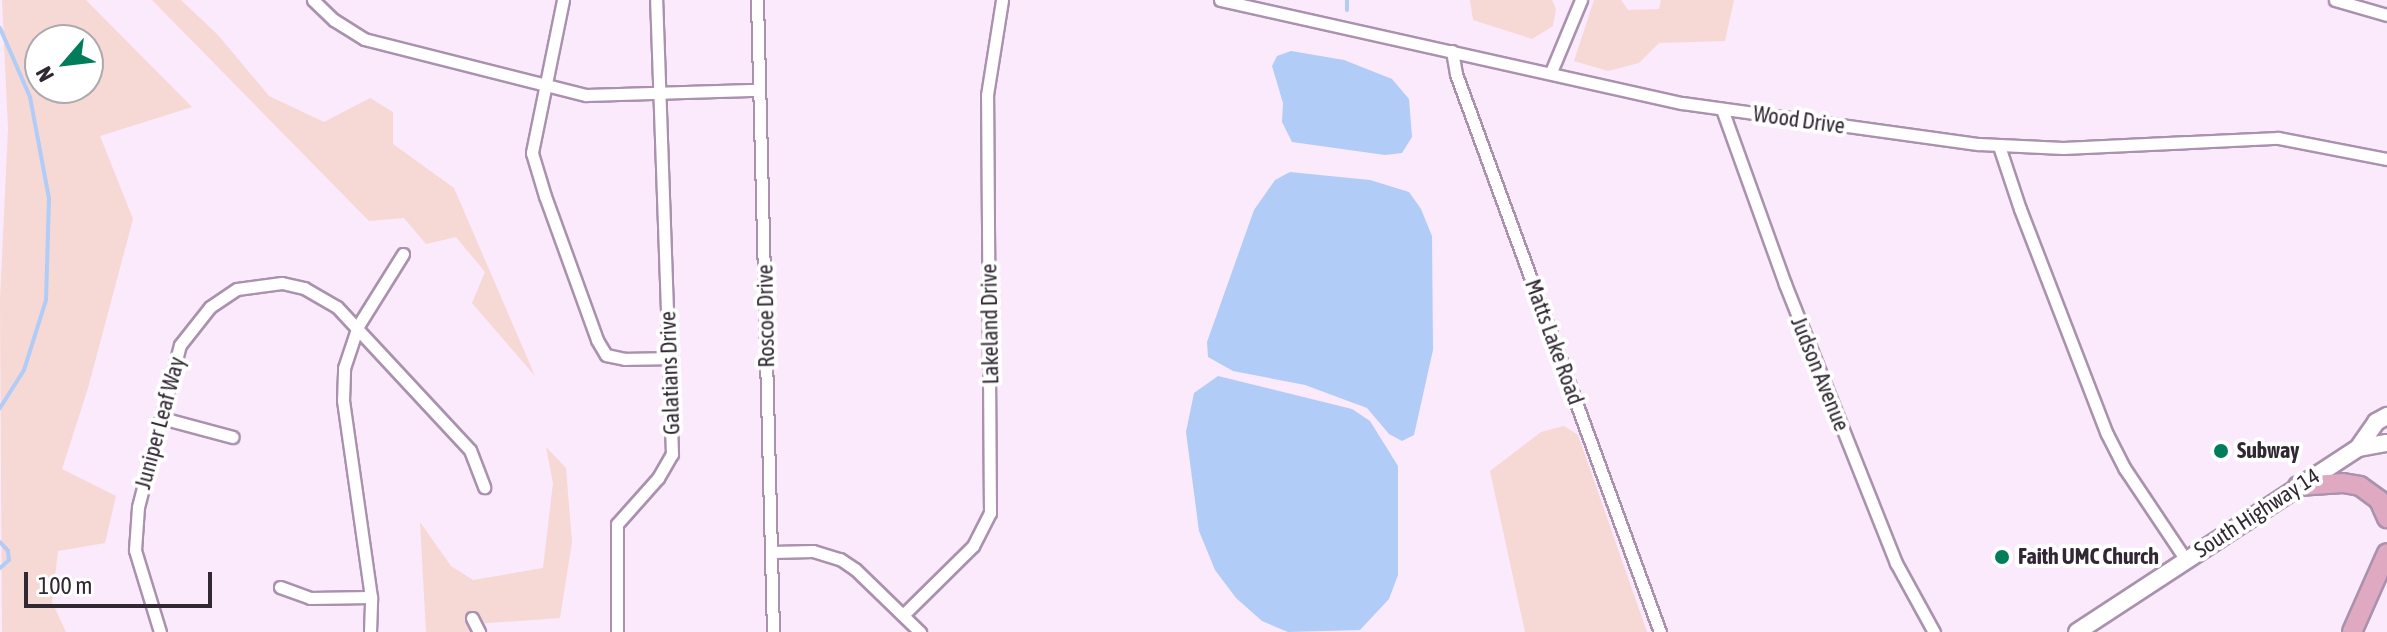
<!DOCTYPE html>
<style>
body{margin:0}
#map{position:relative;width:2387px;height:632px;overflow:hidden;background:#faeafc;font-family:"Asap Condensed",sans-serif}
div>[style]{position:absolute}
.green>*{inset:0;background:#f6d8d5}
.water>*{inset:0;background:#b1ccf7}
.stream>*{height:4px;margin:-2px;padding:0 2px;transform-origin:2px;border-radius:2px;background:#b1ccf7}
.roads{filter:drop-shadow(2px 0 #aa92ae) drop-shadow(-2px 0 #aa92ae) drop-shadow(0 2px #aa92ae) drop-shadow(0 -2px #aa92ae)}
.minor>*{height:11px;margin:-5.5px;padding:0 5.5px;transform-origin:5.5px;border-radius:5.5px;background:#fff}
.secondary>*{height:16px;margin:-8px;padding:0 8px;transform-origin:8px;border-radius:8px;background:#fff}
.primary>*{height:18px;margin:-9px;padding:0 9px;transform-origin:9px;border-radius:9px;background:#dfa9c1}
.dots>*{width:22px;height:22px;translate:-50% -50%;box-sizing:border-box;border:4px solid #fff;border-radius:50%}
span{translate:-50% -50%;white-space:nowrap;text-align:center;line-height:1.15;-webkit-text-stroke:8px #fff;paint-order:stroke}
.street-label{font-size:22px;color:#312833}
.poi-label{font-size:22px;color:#312833;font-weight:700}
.left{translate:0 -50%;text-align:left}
.north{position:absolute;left:24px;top:24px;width:80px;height:80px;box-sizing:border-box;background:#fff;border:2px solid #ada9ad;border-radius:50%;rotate:242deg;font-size:22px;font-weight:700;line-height:32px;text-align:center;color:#312833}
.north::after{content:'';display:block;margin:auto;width:28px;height:36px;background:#017d5b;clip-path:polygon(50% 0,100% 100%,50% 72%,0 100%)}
.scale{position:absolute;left:24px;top:572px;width:188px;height:36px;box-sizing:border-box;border:4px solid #312833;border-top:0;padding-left:10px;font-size:24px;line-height:28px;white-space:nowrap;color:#312833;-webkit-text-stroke:6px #fff;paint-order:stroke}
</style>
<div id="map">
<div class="green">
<div style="clip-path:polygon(evenodd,2px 0,86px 0,192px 107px,100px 136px,133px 219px,88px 388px,62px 469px,116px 496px,105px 543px,58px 551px,52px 602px,66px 632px,2px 632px,0 300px,8px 129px,2px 0,40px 40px,88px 40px,88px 88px,40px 88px,40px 40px)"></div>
<div style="clip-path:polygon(152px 0,181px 0,218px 35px,269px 96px,324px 122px,370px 98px,393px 112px,393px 144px,454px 188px,535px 376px,472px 303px,485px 272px,456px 237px,426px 244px,404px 218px,369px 221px)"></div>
<div style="clip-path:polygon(1470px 0,1552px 0,1556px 9px,1553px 26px,1532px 39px,1473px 20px)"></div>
<div style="clip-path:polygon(1594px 0,1621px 0,1628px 10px,1659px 9px,1661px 0,1734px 0,1725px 41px,1659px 43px,1639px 63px,1608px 71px,1574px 61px)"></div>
<div style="clip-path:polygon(1564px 426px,1578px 435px,1647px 632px,1525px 632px,1490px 471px,1541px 432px)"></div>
<div style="clip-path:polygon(546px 447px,566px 468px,572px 542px,560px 618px,474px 624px,474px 632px,426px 632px,420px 522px,451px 566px,473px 580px,543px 568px,553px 483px)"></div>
</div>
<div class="water">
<div style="clip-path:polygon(1291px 51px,1344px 60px,1392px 79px,1409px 99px,1412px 137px,1402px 153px,1385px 155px,1292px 142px,1282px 122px,1283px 103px,1272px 66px,1277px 56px)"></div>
<div style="clip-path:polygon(1290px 172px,1370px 180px,1409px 192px,1421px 209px,1432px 236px,1433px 350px,1414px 435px,1402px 441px,1389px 434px,1367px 408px,1305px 385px,1233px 371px,1208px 357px,1207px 342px,1254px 210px,1275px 180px)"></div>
<div style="clip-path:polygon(1218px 376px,1352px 409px,1370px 421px,1398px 466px,1398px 575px,1389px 599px,1360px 630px,1288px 632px,1262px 621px,1236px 598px,1215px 570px,1199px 531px,1186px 432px,1194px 393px)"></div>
</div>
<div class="stream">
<div style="left:1347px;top:10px;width:10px;rotate:-90deg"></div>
<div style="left:0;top:28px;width:75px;rotate:66.5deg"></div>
<div style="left:30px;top:97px;width:104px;rotate:79.4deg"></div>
<div style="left:49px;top:199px;width:101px;rotate:91.7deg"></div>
<div style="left:46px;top:300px;width:73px;rotate:107.4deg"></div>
<div style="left:24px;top:370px;width:45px;rotate:122.3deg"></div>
<div style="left:0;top:542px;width:12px;rotate:48deg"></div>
<div style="left:8px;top:551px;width:9px;rotate:84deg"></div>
<div style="left:9px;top:560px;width:12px;rotate:138deg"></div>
</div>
<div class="roads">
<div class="minor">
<div style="left:313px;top:0;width:29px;rotate:44deg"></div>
<div style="left:334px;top:20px;width:36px;rotate:32deg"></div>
<div style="left:364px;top:39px;width:229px;rotate:14.2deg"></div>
<div style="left:586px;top:95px;width:173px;rotate:-1.7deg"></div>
<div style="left:563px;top:0;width:156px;rotate:101.5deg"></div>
<div style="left:532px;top:153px;width:45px;rotate:73.2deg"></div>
<div style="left:545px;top:196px;width:153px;rotate:70.1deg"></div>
<div style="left:597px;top:340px;width:17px;rotate:59deg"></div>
<div style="left:606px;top:355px;width:19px;rotate:12deg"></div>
<div style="left:625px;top:359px;width:46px;rotate:-1.2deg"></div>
<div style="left:757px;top:0;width:632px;rotate:88.55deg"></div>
<div style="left:1220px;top:0;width:473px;rotate:12.6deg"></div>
<div style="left:1682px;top:103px;width:300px;rotate:7.9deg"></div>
<div style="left:1979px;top:144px;width:84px;rotate:2.7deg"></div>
<div style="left:2063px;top:148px;width:215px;rotate:-2.7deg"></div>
<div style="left:2278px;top:138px;width:111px;rotate:10.9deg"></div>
<div style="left:2335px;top:0;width:54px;rotate:16.1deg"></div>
<div style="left:1452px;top:51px;width:23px;rotate:80deg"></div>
<div style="left:1456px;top:74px;width:594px;rotate:69.92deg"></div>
<div style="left:1551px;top:72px;width:78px;rotate:-67.4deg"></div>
<div style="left:1722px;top:109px;width:186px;rotate:70.2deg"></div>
<div style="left:1785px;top:284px;width:300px;rotate:68.3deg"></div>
<div style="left:1896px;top:563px;width:79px;rotate:61.2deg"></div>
<div style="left:1999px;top:146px;width:66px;rotate:71.6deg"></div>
<div style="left:2020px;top:209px;width:241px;rotate:68.9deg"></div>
<div style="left:2107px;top:434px;width:39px;rotate:63deg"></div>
<div style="left:2125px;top:469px;width:110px;rotate:56.2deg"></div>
<div style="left:162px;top:418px;width:73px;rotate:15deg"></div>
<div style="left:772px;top:552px;width:41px;rotate:-1.4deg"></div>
<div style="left:813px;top:551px;width:28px;rotate:17deg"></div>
<div style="left:840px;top:559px;width:18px;rotate:34deg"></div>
<div style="left:855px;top:569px;width:91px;rotate:44.1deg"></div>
<div style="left:280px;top:587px;width:32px;rotate:20deg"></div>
<div style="left:310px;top:598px;width:61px;rotate:-0.9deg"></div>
<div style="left:903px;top:615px;width:98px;rotate:-44.6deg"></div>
<div style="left:973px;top:546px;width:37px;rotate:-63deg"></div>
<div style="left:990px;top:513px;width:418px;rotate:-90.4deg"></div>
<div style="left:987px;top:95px;width:96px;rotate:-81deg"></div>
<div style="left:472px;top:618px;width:16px;rotate:63deg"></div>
<div style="left:160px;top:632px;width:86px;rotate:-107deg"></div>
<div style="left:135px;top:550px;width:43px;rotate:-86deg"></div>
<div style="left:138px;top:507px;width:167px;rotate:-75.5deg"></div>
<div style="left:180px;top:345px;width:48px;rotate:-51.7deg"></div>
<div style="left:210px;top:307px;width:32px;rotate:-34deg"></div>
<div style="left:237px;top:289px;width:45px;rotate:-7.6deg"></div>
<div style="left:282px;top:283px;width:23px;rotate:13deg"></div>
<div style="left:304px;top:288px;width:38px;rotate:30deg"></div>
<div style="left:337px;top:307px;width:195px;rotate:47.1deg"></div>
<div style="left:470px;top:450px;width:40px;rotate:69deg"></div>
<div style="left:370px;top:632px;width:35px;rotate:-88deg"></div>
<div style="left:371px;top:597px;width:198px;rotate:-98.1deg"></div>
<div style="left:343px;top:401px;width:33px;rotate:-88deg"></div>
<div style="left:344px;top:368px;width:44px;rotate:-71.6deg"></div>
<div style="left:358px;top:326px;width:85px;rotate:-58deg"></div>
<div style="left:617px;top:632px;width:108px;rotate:-90deg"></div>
<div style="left:617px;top:524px;width:62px;rotate:-48.3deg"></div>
<div style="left:658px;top:478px;width:28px;rotate:-60deg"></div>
<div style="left:672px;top:454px;width:454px;rotate:-92deg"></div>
</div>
<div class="secondary">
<div style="left:2358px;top:448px;width:32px;rotate:-55deg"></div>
<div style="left:2376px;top:422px;width:13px;rotate:-29deg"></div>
<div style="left:2077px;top:632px;width:336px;rotate:-33.2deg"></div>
<div style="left:2358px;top:448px;width:29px;rotate:-10deg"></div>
</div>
<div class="primary">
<div style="left:2298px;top:486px;width:45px;rotate:-3.8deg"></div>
<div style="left:2343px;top:483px;width:17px;rotate:10deg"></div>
<div style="left:2360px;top:486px;width:24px;rotate:36deg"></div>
<div style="left:2379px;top:500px;width:20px;rotate:66deg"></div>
<div style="left:2352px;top:632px;width:86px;rotate:-66.1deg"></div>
</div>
</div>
<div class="dots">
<div style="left:2221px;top:451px;background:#017d5b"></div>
<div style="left:2002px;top:557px;background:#017d5b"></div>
</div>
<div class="street-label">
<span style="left:1799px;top:120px;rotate:8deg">Wood Drive</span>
<span style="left:766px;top:316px;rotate:-91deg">Roscoe Drive</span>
<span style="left:990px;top:324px;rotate:-91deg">Lakeland Drive</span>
<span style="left:1554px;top:342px;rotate:70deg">Matts Lake Road</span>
<span style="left:670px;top:373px;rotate:-92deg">Galatians Drive</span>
<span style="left:1820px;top:374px;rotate:68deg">Judson Avenue</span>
<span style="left:160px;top:423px;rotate:-75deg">Juniper Leaf Way</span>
<span style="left:2257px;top:513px;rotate:-33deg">South Highway 14</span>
</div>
<div class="poi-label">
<span class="left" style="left:2237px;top:451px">Subway</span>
<span class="left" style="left:2018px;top:557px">Faith UMC Church</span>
</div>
<div class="north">N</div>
<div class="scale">100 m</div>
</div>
